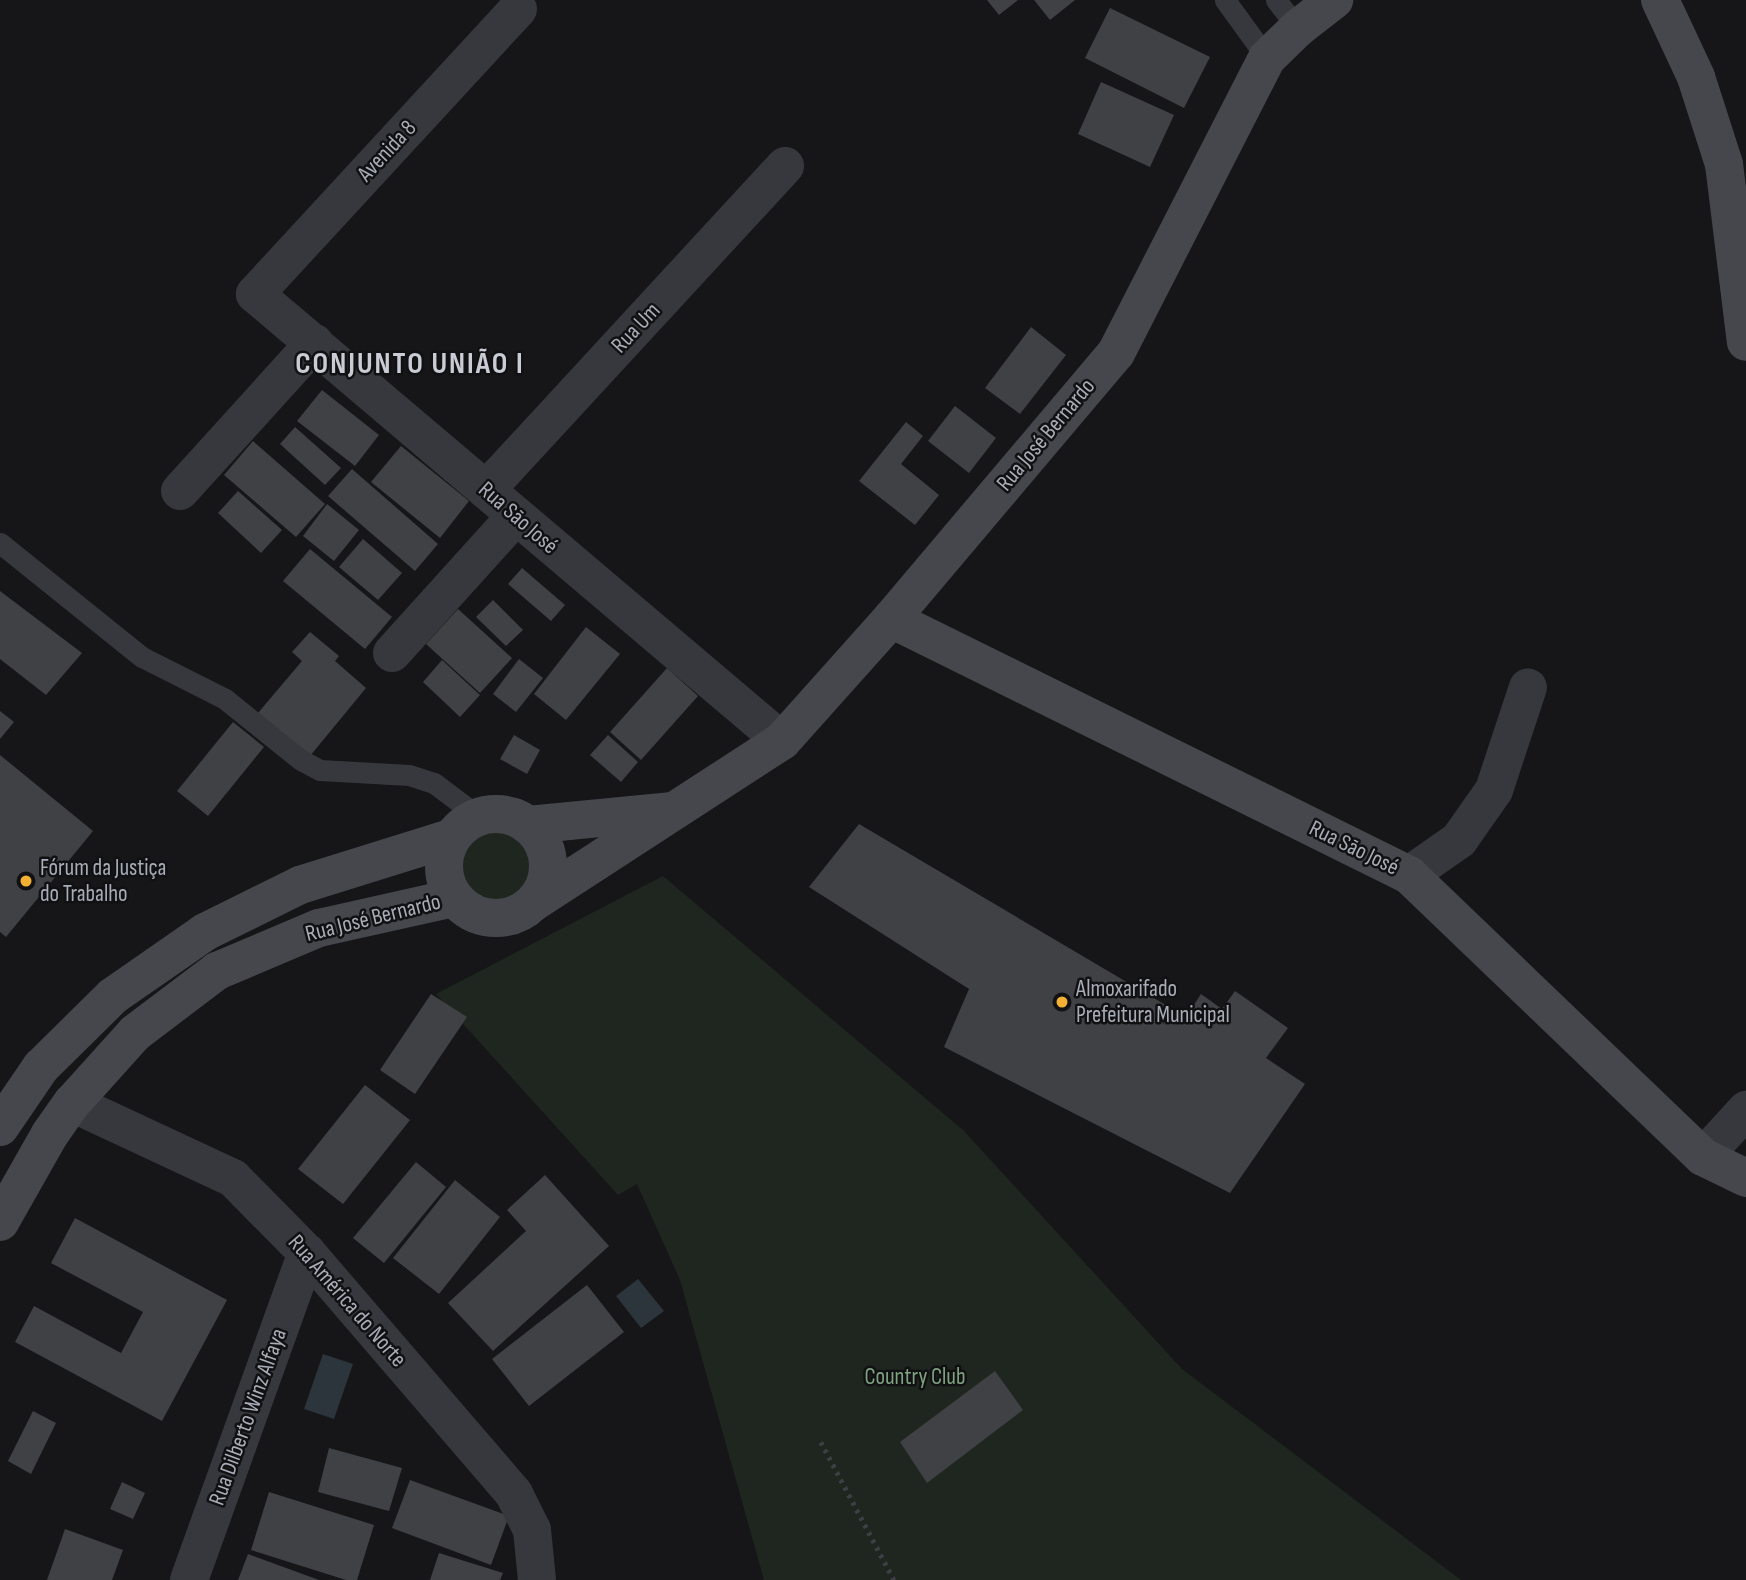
<!DOCTYPE html>
<meta charset="utf-8">
<style>
body{margin:0}
#map{position:relative;width:1746px;height:1580px;overflow:hidden;background:#161618;font-family:"Sofia Sans Condensed",sans-serif}
div>[style]{position:absolute}
.green>*{inset:0;background:#1e261f}
.round{border-radius:50%}
.water>*{inset:0;background:#2c353c}
.building>*{inset:0;background:#404145}
.path>*{height:4.5px;margin-top:-2.25px;transform-origin:0;background:repeating-linear-gradient(90deg,#3d3f44 0 3.5px,transparent 0 8.5px)}
.lane>*{height:21px;margin:-10.5px;padding:0 10.5px;transform-origin:10.5px;border-radius:10.5px;background:#37383d}
.street>*{height:38px;margin:-19px;padding:0 19px;transform-origin:19px;border-radius:19px;background:#37383d}
.secondary>*{height:38px;margin:-19px;padding:0 19px;transform-origin:19px;border-radius:19px;background:#45474d}
.secondary>.ring{margin:-19px;padding:0;box-sizing:content-box;background:none;border:38px solid #45474d;border-radius:50%}
.dots>*{width:19px;height:19px;translate:-50% -50%;box-sizing:border-box;border:4px solid #111113;border-radius:50%}
span{translate:-50% -50%;white-space:nowrap;text-align:center;line-height:1.15;-webkit-text-stroke:5px #111113;paint-order:stroke}
.street-label{font-size:23px;color:#a8adb8}
.poi-label{font-size:23px;color:#a8adb8}
.left{translate:0 -50%;text-align:left}
.park-label{font-size:23px;color:#7fa381}
.district-label{font-size:30px;color:#c9ccd4;font-weight:700;letter-spacing:2px}
</style>
<div id="map">
<div class="green">
<div class="round" style="left:458px;top:828px;width:76px;height:76px"></div>
<div style="clip-path:polygon(663px 876px,964px 1131px,1182px 1369px,1461px 1580px,764px 1580px,680px 1280px,637px 1184px,618px 1195px,436px 994px)"></div>
</div>
<div class="water">
<div style="clip-path:polygon(638px 1279px,664px 1311px,641px 1328px,616px 1296px)"></div>
<div style="clip-path:polygon(323px 1354px,353px 1364px,334px 1419px,304px 1409px)"></div>
</div>
<div class="building">
<div style="clip-path:polygon(987px 0,1018px 0,999px 15px)"></div>
<div style="clip-path:polygon(1034px 0,1075px 0,1050px 20px)"></div>
<div style="clip-path:polygon(1110px 8px,1210px 57px,1184px 108px,1085px 58px)"></div>
<div style="clip-path:polygon(1101px 82px,1174px 115px,1150px 167px,1078px 134px)"></div>
<div style="clip-path:polygon(1031px 327px,1066px 355px,1020px 414px,985px 388px)"></div>
<div style="clip-path:polygon(322px 390px,379px 435px,355px 466px,297px 421px)"></div>
<div style="clip-path:polygon(955px 406px,996px 438px,969px 473px,928px 441px)"></div>
<div style="clip-path:polygon(906px 422px,923px 436px,901px 464px,939px 495px,915px 525px,859px 481px)"></div>
<div style="clip-path:polygon(295px 427px,341px 468px,325px 485px,280px 444px)"></div>
<div style="clip-path:polygon(253px 441px,325px 504px,296px 537px,224px 475px)"></div>
<div style="clip-path:polygon(401px 446px,469px 501px,440px 538px,371px 482px)"></div>
<div style="clip-path:polygon(352px 469px,438px 544px,415px 571px,328px 496px)"></div>
<div style="clip-path:polygon(238px 491px,282px 530px,261px 553px,218px 513px)"></div>
<div style="clip-path:polygon(327px 504px,359px 530px,334px 561px,303px 536px)"></div>
<div style="clip-path:polygon(363px 539px,402px 573px,378px 600px,339px 567px)"></div>
<div style="clip-path:polygon(310px 549px,392px 617px,365px 649px,283px 581px)"></div>
<div style="clip-path:polygon(522px 568px,565px 605px,551px 621px,508px 584px)"></div>
<div style="clip-path:polygon(0 591px,82px 653px,46px 695px,0 659px)"></div>
<div style="clip-path:polygon(493px 600px,523px 630px,506px 646px,476px 617px)"></div>
<div style="clip-path:polygon(458px 609px,512px 658px,480px 693px,426px 644px)"></div>
<div style="clip-path:polygon(586px 627px,620px 654px,566px 720px,534px 694px)"></div>
<div style="clip-path:polygon(310px 632px,339px 656px,335px 661px,366px 688px,310px 756px,258px 713px,302px 661px,292px 652px)"></div>
<div style="clip-path:polygon(519px 659px,543px 678px,516px 712px,493px 694px)"></div>
<div style="clip-path:polygon(442px 660px,480px 695px,460px 717px,423px 682px)"></div>
<div style="clip-path:polygon(667px 668px,698px 696px,641px 760px,610px 732px)"></div>
<div style="clip-path:polygon(0 711px,14px 722px,0 739px)"></div>
<div style="clip-path:polygon(233px 722px,264px 747px,208px 816px,177px 791px)"></div>
<div style="clip-path:polygon(514px 735px,540px 750px,527px 774px,500px 759px)"></div>
<div style="clip-path:polygon(608px 735px,638px 762px,621px 782px,590px 755px)"></div>
<div style="clip-path:polygon(0 755px,93px 831px,6px 937px,0 932px)"></div>
<div style="clip-path:polygon(859px 824px,1186px 1017px,1201px 994px,1222px 1009px,1235px 991px,1288px 1028px,1266px 1058px,1305px 1084px,1230px 1193px,944px 1047px,969px 989px,809px 887px)"></div>
<div style="clip-path:polygon(431px 994px,467px 1017px,415px 1094px,380px 1070px)"></div>
<div style="clip-path:polygon(365px 1085px,410px 1120px,343px 1204px,298px 1169px)"></div>
<div style="clip-path:polygon(416px 1162px,446px 1187px,384px 1263px,353px 1238px)"></div>
<div style="clip-path:polygon(545px 1175px,609px 1246px,493px 1351px,448px 1303px,526px 1231px,507px 1210px)"></div>
<div style="clip-path:polygon(455px 1180px,500px 1217px,439px 1294px,393px 1258px)"></div>
<div style="clip-path:polygon(75px 1218px,227px 1300px,162px 1421px,15px 1342px,34px 1306px,121px 1353px,143px 1312px,51px 1263px)"></div>
<div style="clip-path:polygon(587px 1285px,624px 1332px,529px 1406px,492px 1359px)"></div>
<div style="clip-path:polygon(995px 1371px,1023px 1410px,927px 1483px,900px 1442px)"></div>
<div style="clip-path:polygon(33px 1411px,56px 1423px,31px 1474px,8px 1461px)"></div>
<div style="clip-path:polygon(329px 1448px,402px 1468px,389px 1511px,318px 1492px)"></div>
<div style="clip-path:polygon(410px 1480px,509px 1516px,491px 1565px,392px 1528px)"></div>
<div style="clip-path:polygon(122px 1482px,145px 1493px,133px 1519px,110px 1509px)"></div>
<div style="clip-path:polygon(269px 1492px,374px 1525px,357px 1580px,346px 1580px,251px 1550px)"></div>
<div style="clip-path:polygon(65px 1529px,123px 1550px,112px 1580px,47px 1580px)"></div>
<div style="clip-path:polygon(439px 1553px,503px 1573px,500px 1580px,430px 1580px)"></div>
<div style="clip-path:polygon(248px 1554px,319px 1580px,238px 1580px)"></div>
</div>
<div class="path">
<div style="left:821px;top:1442px;width:156px;rotate:62.1deg"></div>
</div>
<div class="lane">
<div style="left:1225px;top:0;width:72px;rotate:54.1deg"></div>
<div style="left:1276px;top:0;width:36px;rotate:52deg"></div>
<div style="left:0;top:543px;width:182px;rotate:38.8deg"></div>
<div style="left:142px;top:657px;width:93px;rotate:26.8deg"></div>
<div style="left:225px;top:699px;width:97px;rotate:38.8deg"></div>
<div style="left:301px;top:760px;width:21px;rotate:28deg"></div>
<div style="left:320px;top:770px;width:89px;rotate:3.2deg"></div>
<div style="left:409px;top:775px;width:26px;rotate:18deg"></div>
<div style="left:434px;top:783px;width:55px;rotate:36.9deg"></div>
</div>
<div class="street">
<div style="left:518px;top:9px;width:388px;rotate:132.7deg"></div>
<div style="left:255px;top:294px;width:691px;rotate:40.3deg"></div>
<div style="left:486px;top:490px;width:441px;rotate:-47.3deg"></div>
<div style="left:180px;top:491px;width:200px;rotate:-47.8deg"></div>
<div style="left:392px;top:653px;width:185px;rotate:-47.9deg"></div>
<div style="left:1409px;top:875px;width:61px;rotate:-35deg"></div>
<div style="left:1459px;top:840px;width:61px;rotate:-55deg"></div>
<div style="left:1494px;top:790px;width:108px;rotate:-71.7deg"></div>
<div style="left:72px;top:1103px;width:178px;rotate:25deg"></div>
<div style="left:233px;top:1178px;width:105px;rotate:45.4deg"></div>
<div style="left:307px;top:1253px;width:318px;rotate:49.3deg"></div>
<div style="left:514px;top:1494px;width:40px;rotate:63.4deg"></div>
<div style="left:532px;top:1530px;width:50px;rotate:84.3deg"></div>
<div style="left:1703px;top:1157px;width:64px;rotate:-47.5deg"></div>
<div style="left:189px;top:1580px;width:348px;rotate:-70.2deg"></div>
</div>
<div class="secondary">
<div style="left:1660px;top:0;width:85px;rotate:64.9deg"></div>
<div style="left:1696px;top:77px;width:91px;rotate:72.2deg"></div>
<div style="left:1724px;top:164px;width:179px;rotate:83deg"></div>
<div style="left:891px;top:619px;width:578px;rotate:26.3deg"></div>
<div style="left:1409px;top:875px;width:407px;rotate:43.8deg"></div>
<div style="left:1703px;top:1157px;width:48px;rotate:26deg"></div>
<div class="ring" style="left:444px;top:814px;width:66px;height:66px"></div>
<div style="left:528px;top:825px;width:143px;rotate:-5.6deg"></div>
<div style="left:534px;top:902px;width:296px;rotate:-33deg"></div>
<div style="left:782px;top:741px;width:164px;rotate:-48.2deg"></div>
<div style="left:891px;top:619px;width:348px;rotate:-49.8deg"></div>
<div style="left:1116px;top:353px;width:331px;rotate:-62.9deg"></div>
<div style="left:1267px;top:58px;width:43px;rotate:-44.1deg"></div>
<div style="left:1298px;top:28px;width:46px;rotate:-37.9deg"></div>
<div style="left:0;top:1127px;width:73px;rotate:-55.7deg"></div>
<div style="left:41px;top:1067px;width:101px;rotate:-44.6deg"></div>
<div style="left:113px;top:996px;width:112px;rotate:-34.8deg"></div>
<div style="left:205px;top:932px;width:106px;rotate:-26.3deg"></div>
<div style="left:300px;top:885px;width:158px;rotate:-17.3deg"></div>
<div style="left:0;top:1222px;width:101px;rotate:-60.4deg"></div>
<div style="left:50px;top:1134px;width:38px;rotate:-55deg"></div>
<div style="left:72px;top:1103px;width:94px;rotate:-48deg"></div>
<div style="left:135px;top:1033px;width:103px;rotate:-37.1deg"></div>
<div style="left:217px;top:971px;width:111px;rotate:-22.9deg"></div>
<div style="left:319px;top:928px;width:137px;rotate:-12.6deg"></div>
</div>
<div class="dots">
<div style="left:26px;top:881px;background:#f2b134"></div>
<div style="left:1062px;top:1002px;background:#f2b134"></div>
</div>
<div class="street-label">
<span style="left:387px;top:151px;rotate:-47deg">Avenida 8</span>
<span style="left:636px;top:328px;rotate:-47deg">Rua Um</span>
<span style="left:1046px;top:435px;rotate:-50deg">Rua José Bernardo</span>
<span style="left:518px;top:518px;rotate:41deg">Rua São José</span>
<span style="left:1354px;top:848px;rotate:26deg">Rua São José</span>
<span style="left:373px;top:918px;rotate:-14deg">Rua José Bernardo</span>
<span style="left:347px;top:1301px;rotate:49deg">Rua América do Norte</span>
<span style="left:248px;top:1417px;rotate:-70deg">Rua Dilberto Winz Alfaya</span>
</div>
<div class="poi-label">
<span class="left" style="left:40px;top:881px">Fórum da Justiça<br>do Trabalho</span>
<span class="left" style="left:1076px;top:1002px">Almoxarifado<br>Prefeitura Municipal</span>
</div>
<div class="park-label">
<span style="left:915px;top:1377px">Country Club</span>
</div>
<div class="district-label">
<span style="left:410px;top:364px">CONJUNTO UNIÃO I</span>
</div>
</div>
